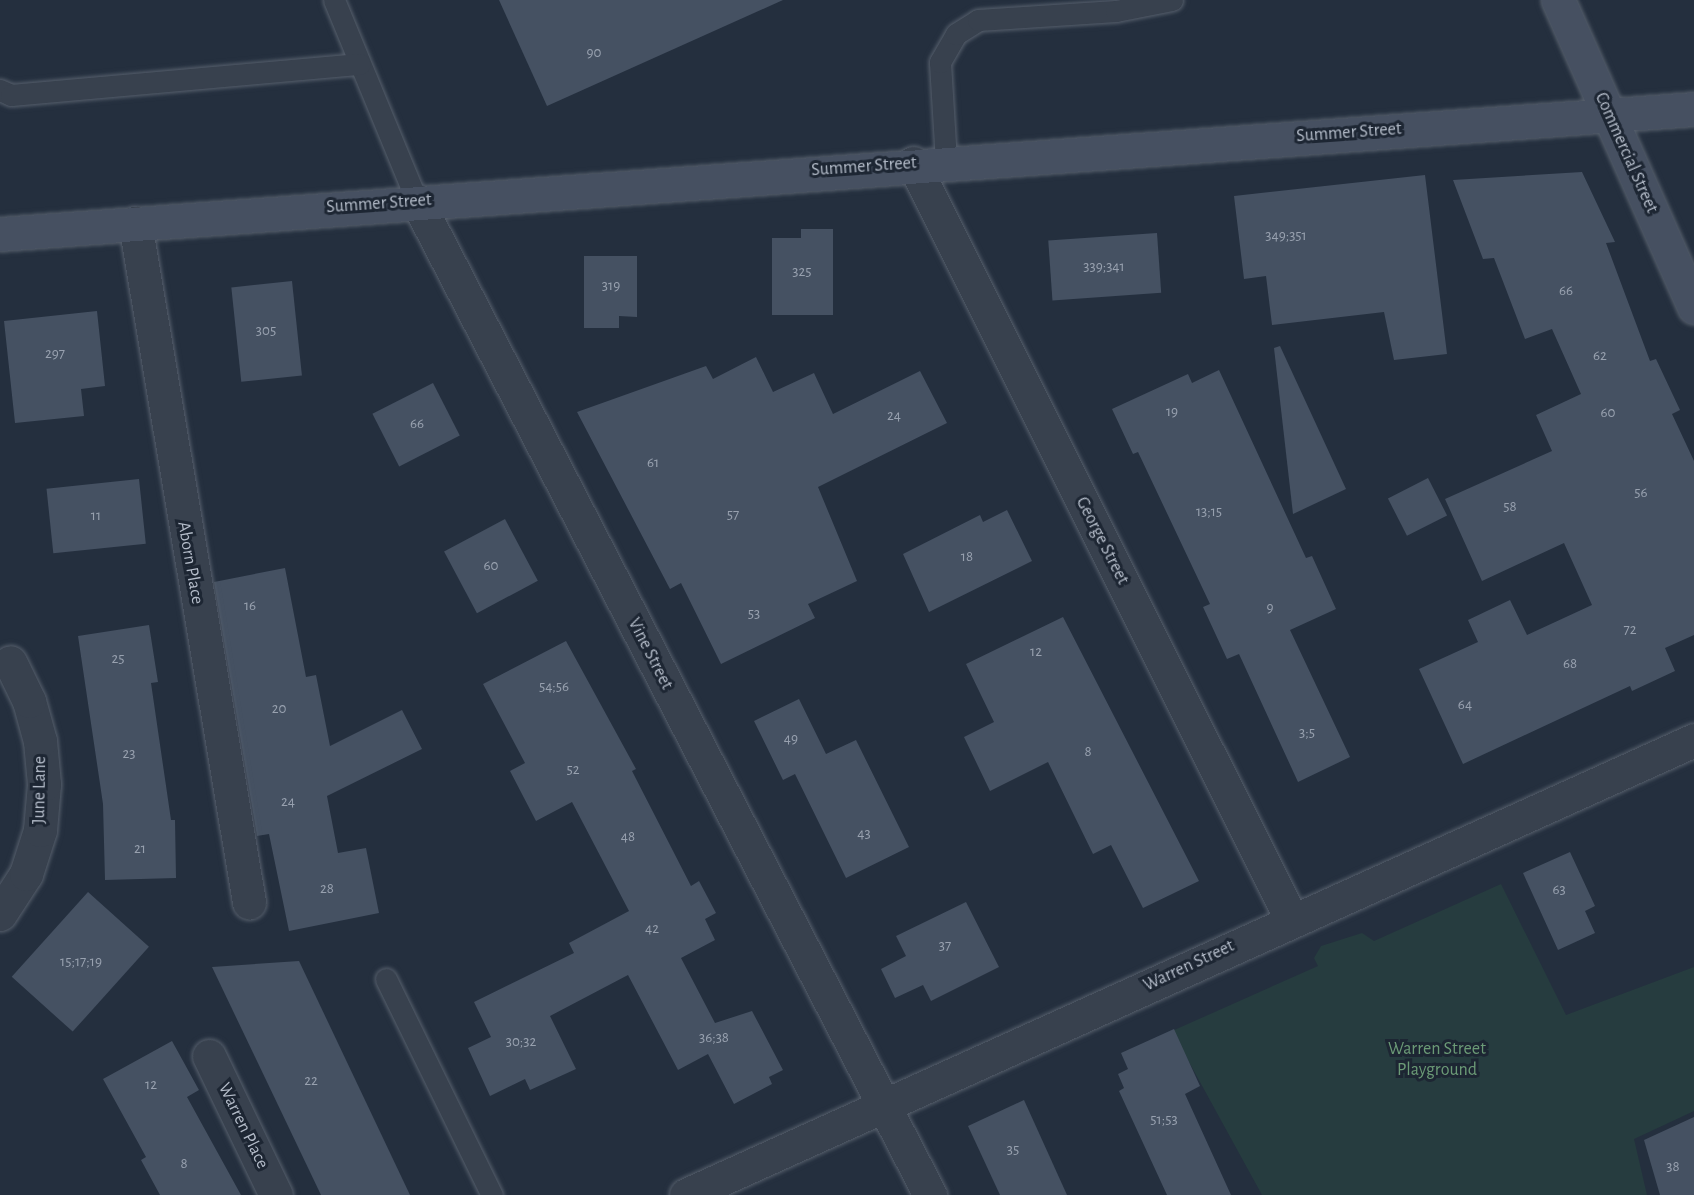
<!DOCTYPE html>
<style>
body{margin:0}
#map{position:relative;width:1694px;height:1195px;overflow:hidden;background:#242f3e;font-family:"Alegreya Sans",sans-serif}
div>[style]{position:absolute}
.green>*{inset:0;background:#263c3f}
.building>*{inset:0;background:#455162;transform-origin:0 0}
.roads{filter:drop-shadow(0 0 2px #565f6c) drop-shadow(0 0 2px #565f6c)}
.lane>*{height:21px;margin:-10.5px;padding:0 10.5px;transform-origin:10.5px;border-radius:10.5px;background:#38414e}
.street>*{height:33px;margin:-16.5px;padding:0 16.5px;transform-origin:16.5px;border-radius:16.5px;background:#38414e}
.secondary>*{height:33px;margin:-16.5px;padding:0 16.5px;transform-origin:16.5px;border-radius:16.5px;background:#465061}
span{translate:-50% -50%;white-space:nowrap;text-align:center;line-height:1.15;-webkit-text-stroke:6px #1d2633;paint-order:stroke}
.number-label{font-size:15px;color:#98a1af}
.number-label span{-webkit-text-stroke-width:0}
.street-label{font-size:18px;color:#b4bcc9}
.park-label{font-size:18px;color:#6b9a76}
</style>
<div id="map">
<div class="green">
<div style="clip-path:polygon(1501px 884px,1566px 1015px,1694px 967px,1694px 1111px,1634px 1139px,1647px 1195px,1262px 1195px,1172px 1031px,1318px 966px,1314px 958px,1321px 946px,1362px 933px,1374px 941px)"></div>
</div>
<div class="building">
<div style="clip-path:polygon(499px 0,783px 0,547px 106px)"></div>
<div style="clip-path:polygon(1582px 172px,1615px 242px,1606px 243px,1650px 361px,1656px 359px,1680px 410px,1672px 414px,1694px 461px,1694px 635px,1665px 648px,1675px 671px,1632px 691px,1630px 686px,1463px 764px,1419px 669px,1478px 642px,1468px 620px,1510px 600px,1527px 635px,1592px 605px,1564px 543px,1482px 581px,1445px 499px,1552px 451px,1536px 415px,1581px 394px,1552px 329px,1525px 339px,1494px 258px,1483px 259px,1453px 180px)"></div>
<div style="clip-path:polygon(1425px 175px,1447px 354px,1394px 360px,1384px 312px,1272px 325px,1266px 276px,1244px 279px,1234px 196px)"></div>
<div style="clip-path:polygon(801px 229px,833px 229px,833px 315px,772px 315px,772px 238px,801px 238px)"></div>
<div style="left:1157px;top:233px;width:60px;height:109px;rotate:86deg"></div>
<div style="clip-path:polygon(584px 256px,637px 256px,637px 317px,619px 316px,619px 328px,584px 328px)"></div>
<div style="left:292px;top:281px;width:95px;height:61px;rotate:84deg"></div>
<div style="clip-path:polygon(97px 311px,105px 386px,81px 389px,84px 416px,15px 423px,4px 321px)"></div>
<div style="clip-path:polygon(1280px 346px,1346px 489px,1293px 514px,1274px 348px)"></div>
<div style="clip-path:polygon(756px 357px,773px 392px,814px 373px,833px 414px,920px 371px,947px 423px,818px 487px,857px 581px,808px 604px,815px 618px,721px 664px,681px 583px,670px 589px,577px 412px,706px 366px,713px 379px)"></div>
<div style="clip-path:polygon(1219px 370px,1306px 558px,1312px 556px,1336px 609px,1290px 630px,1350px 757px,1298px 782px,1239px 654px,1227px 659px,1203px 607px,1210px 604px,1138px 452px,1133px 454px,1112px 409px,1188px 374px,1192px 383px)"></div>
<div style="left:433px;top:383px;width:59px;height:68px;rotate:63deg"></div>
<div style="left:1428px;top:478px;width:42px;height:45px;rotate:63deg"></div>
<div style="left:139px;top:479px;width:65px;height:93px;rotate:84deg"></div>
<div style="clip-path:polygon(1007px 510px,1032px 561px,929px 612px,903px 554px,980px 515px,983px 522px)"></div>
<div style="left:505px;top:519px;width:70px;height:69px;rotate:62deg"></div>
<div style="clip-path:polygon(285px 568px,306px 677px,316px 675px,330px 746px,402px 710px,422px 749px,327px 796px,338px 853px,366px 848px,379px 913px,289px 931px,269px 834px,257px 836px,214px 582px)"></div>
<div style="clip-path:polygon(1063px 617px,1199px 881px,1143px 908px,1111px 845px,1093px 854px,1048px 762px,990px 791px,964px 737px,994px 722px,966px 664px)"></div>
<div style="clip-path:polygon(149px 625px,158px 682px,151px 683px,171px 820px,175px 820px,176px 878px,105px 880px,103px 804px,78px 636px)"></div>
<div style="clip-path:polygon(566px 641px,636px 769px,632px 771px,691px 886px,699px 881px,716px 913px,705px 919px,715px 940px,681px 958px,715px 1023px,752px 1011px,783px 1070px,769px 1077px,772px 1084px,734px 1104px,708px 1054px,678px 1070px,628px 975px,550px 1016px,576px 1069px,530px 1090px,525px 1079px,490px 1096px,468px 1048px,491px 1037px,474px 1002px,574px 953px,569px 943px,629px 911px,572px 802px,536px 821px,510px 771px,525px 763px,483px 684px)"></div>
<div style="clip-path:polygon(799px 699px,826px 754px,856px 740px,909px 847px,846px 878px,795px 774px,783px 780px,754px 721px)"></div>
<div style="clip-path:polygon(1570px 852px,1595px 906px,1585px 911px,1595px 933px,1558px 950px,1523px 873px)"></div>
<div style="left:88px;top:892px;width:82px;height:114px;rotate:42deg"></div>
<div style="clip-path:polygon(966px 902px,999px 967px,931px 1001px,923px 985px,895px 998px,881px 969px,906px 956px,896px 936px)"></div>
<div style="clip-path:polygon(299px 961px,410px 1195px,321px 1195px,212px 967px)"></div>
<div style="clip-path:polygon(1174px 1029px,1200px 1086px,1185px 1094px,1231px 1195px,1167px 1195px,1119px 1091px,1124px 1088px,1118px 1074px,1128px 1069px,1121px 1053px)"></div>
<div style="clip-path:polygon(172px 1041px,199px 1090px,187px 1097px,241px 1195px,160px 1195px,141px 1160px,146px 1157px,103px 1079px)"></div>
<div style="clip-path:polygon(1024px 1100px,1067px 1195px,1000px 1195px,968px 1126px)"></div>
<div style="clip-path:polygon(1694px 1117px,1694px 1195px,1660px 1195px,1644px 1140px)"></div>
</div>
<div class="roads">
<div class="lane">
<div style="left:334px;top:0;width:217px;rotate:67.6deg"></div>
<div style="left:0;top:90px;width:12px;rotate:24deg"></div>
<div style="left:11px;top:95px;width:350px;rotate:-5.1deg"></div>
<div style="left:946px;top:161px;width:99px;rotate:-93.5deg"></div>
<div style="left:940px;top:62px;width:32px;rotate:-60deg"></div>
<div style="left:956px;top:34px;width:26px;rotate:-32deg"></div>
<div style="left:978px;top:20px;width:138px;rotate:-3.7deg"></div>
<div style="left:1116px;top:11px;width:57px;rotate:-11.1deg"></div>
<div style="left:386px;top:979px;width:241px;rotate:63.9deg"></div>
</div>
<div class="street">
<div style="left:913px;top:163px;width:845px;rotate:63.43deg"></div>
<div style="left:417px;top:201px;width:1119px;rotate:62.7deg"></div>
<div style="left:135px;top:223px;width:689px;rotate:80.47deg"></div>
<div style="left:0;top:914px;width:48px;rotate:-57deg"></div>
<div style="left:26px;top:874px;width:46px;rotate:-72.3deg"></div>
<div style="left:40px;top:830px;width:46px;rotate:-85deg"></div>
<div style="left:44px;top:784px;width:43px;rotate:-95.3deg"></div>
<div style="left:40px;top:741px;width:41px;rotate:-105.4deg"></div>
<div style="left:29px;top:701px;width:43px;rotate:-116deg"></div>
<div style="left:209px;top:1056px;width:154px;rotate:64.3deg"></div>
<div style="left:686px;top:1195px;width:1106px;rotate:-24.29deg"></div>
</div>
<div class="secondary">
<div style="left:1558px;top:0;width:336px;rotate:66.1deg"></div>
<div style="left:0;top:234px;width:1699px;rotate:-4.22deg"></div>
</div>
</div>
<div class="number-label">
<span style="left:594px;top:53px">90</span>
<span style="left:1286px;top:236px">349;351</span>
<span style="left:1104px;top:267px">339;341</span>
<span style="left:802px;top:272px">325</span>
<span style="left:611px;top:286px">319</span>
<span style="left:1566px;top:291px">66</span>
<span style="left:266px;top:331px">305</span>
<span style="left:55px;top:354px">297</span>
<span style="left:1600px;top:356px">62</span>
<span style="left:1172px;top:412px">19</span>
<span style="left:1608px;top:413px">60</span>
<span style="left:894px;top:416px">24</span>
<span style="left:417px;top:424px">66</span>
<span style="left:653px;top:463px">61</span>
<span style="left:1641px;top:493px">56</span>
<span style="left:1510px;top:507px">58</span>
<span style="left:1209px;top:512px">13;15</span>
<span style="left:733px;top:515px">57</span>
<span style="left:96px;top:516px">11</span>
<span style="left:967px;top:557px">18</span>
<span style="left:491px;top:566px">60</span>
<span style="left:250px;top:606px">16</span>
<span style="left:1270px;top:608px">9</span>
<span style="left:754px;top:614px">53</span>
<span style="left:1630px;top:630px">72</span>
<span style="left:1036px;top:652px">12</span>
<span style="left:118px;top:659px">25</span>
<span style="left:1570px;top:664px">68</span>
<span style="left:554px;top:687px">54;56</span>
<span style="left:1465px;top:705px">64</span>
<span style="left:279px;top:709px">20</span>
<span style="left:1307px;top:733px">3;5</span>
<span style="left:791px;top:739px">49</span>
<span style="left:1088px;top:752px">8</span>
<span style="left:129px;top:754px">23</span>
<span style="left:573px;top:770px">52</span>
<span style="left:288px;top:802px">24</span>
<span style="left:864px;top:834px">43</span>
<span style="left:628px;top:837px">48</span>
<span style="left:140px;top:849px">21</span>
<span style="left:327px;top:889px">28</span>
<span style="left:1559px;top:890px">63</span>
<span style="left:652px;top:929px">42</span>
<span style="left:945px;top:946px">37</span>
<span style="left:81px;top:962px">15;17;19</span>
<span style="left:714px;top:1038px">36;38</span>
<span style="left:521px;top:1042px">30;32</span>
<span style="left:311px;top:1081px">22</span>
<span style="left:151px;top:1085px">12</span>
<span style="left:1164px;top:1120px">51;53</span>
<span style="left:1013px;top:1150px">35</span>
<span style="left:184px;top:1164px">8</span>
<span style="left:1673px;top:1167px">38</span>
</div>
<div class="street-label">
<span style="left:1349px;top:133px;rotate:-4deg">Summer Street</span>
<span style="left:1626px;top:153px;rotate:66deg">Commercial Street</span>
<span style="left:864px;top:167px;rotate:-4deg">Summer Street</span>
<span style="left:379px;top:204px;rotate:-4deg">Summer Street</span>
<span style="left:1102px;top:541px;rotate:63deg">George Street</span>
<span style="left:190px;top:563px;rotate:80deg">Aborn Place</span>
<span style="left:650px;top:654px;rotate:63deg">Vine Street</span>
<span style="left:40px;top:790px;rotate:-89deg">June Lane</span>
<span style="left:1189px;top:966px;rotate:-25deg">Warren Street</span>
<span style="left:243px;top:1126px;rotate:64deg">Warren Place</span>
</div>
<div class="park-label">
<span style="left:1437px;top:1060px">Warren Street<br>Playground</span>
</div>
</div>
